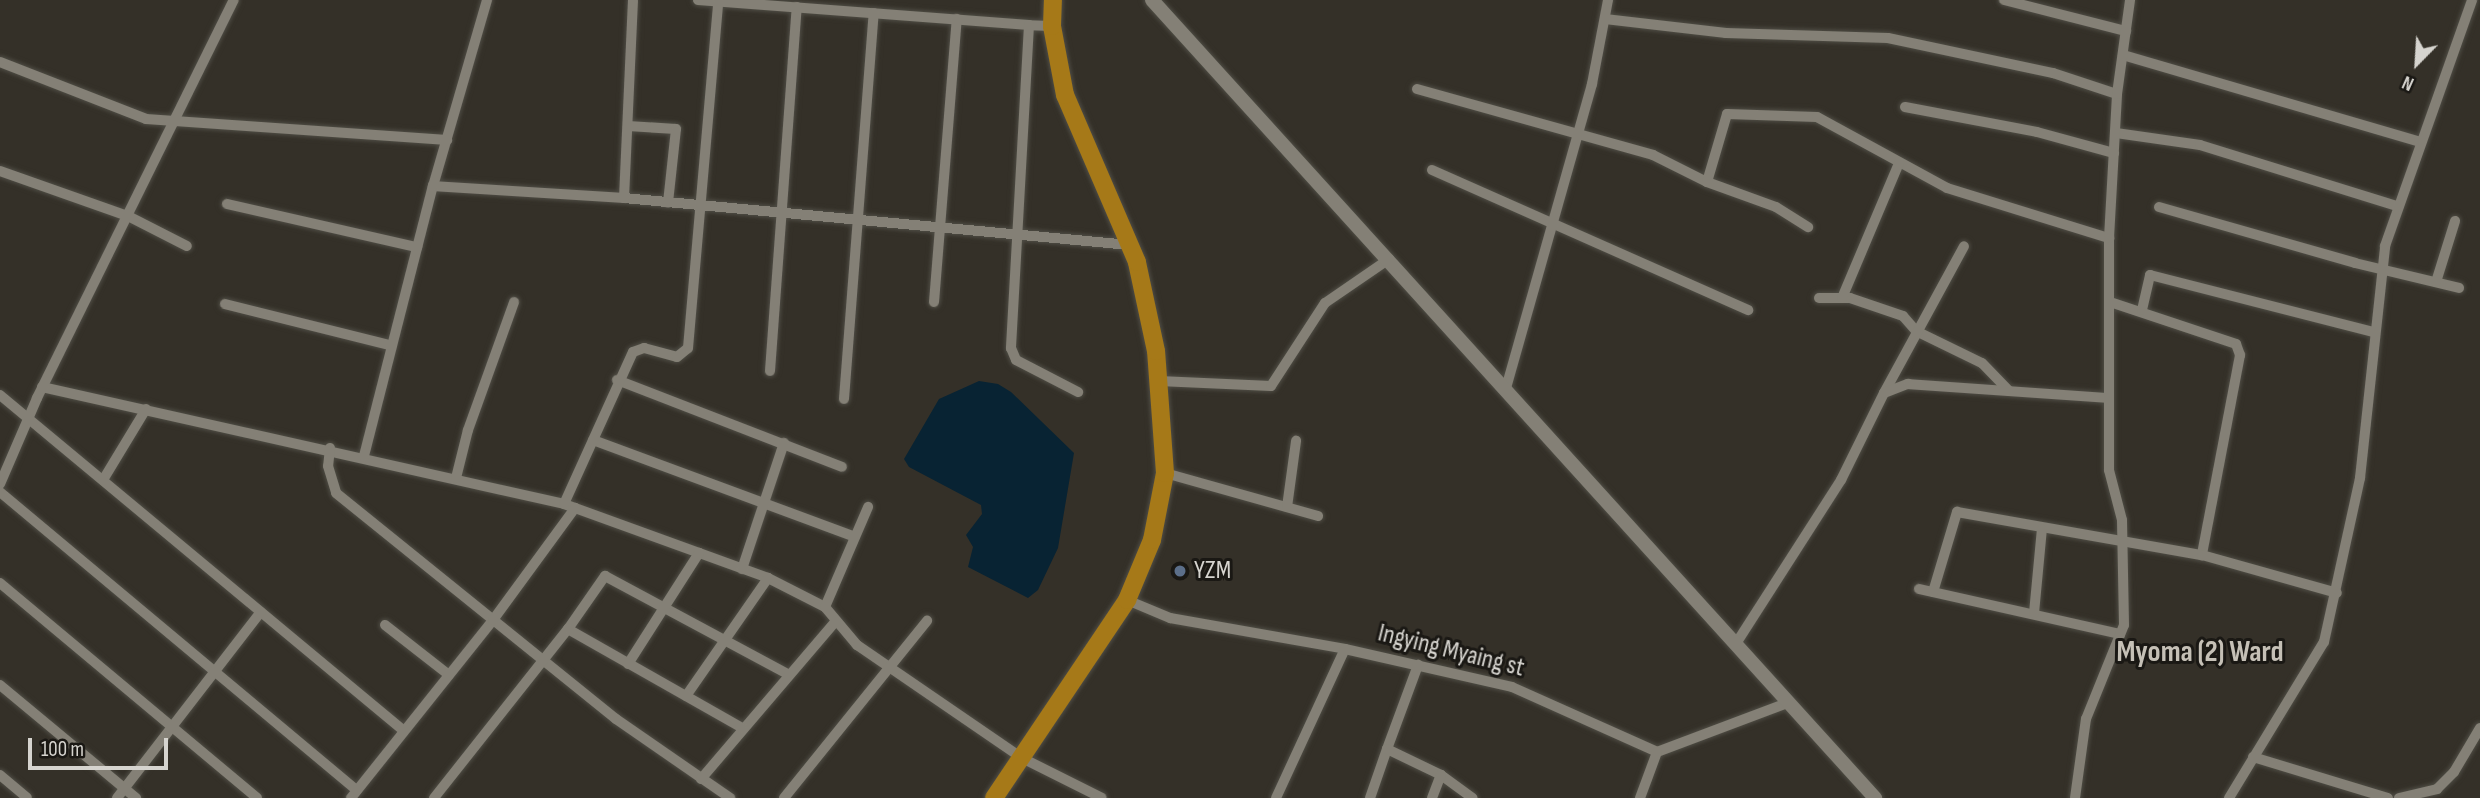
<!DOCTYPE html>
<style>
body{margin:0}
#map{position:relative;width:2480px;height:798px;overflow:hidden;background:#343028;font-family:"Sofia Sans Condensed",sans-serif}
div>[style]{position:absolute}
.water>*{inset:0;background:#082333}
.roads{filter:drop-shadow(0 0 2px #4f4d45) drop-shadow(0 0 2px #4f4d45)}
.minor>*{height:10px;margin:-5px;padding:0 5px;transform-origin:5px;border-radius:5px;background:#848076}
.secondary>*{height:14px;margin:-7px;padding:0 7px;transform-origin:7px;border-radius:7px;background:#848076}
.trunk>*{height:18px;margin:-9px;padding:0 9px;transform-origin:9px;border-radius:9px;background:#a67918}
.dots>*{width:19px;height:19px;translate:-50% -50%;box-sizing:border-box;border:4px solid #1a1814;border-radius:50%}
span{translate:-50% -50%;white-space:nowrap;text-align:center;line-height:1.15;-webkit-text-stroke:6px #1a1814;paint-order:stroke}
.poi-label{font-size:26px;color:#d6d4cf}
.left{translate:0 -50%;text-align:left}
.street-label{font-size:26px;color:#d6d4cf}
.quarter-label{font-size:30px;color:#c5c0b6;font-weight:700}
.north{position:absolute;left:2382px;top:28px;width:70px;height:70px;-webkit-text-stroke:5px #1a1814;paint-order:stroke;rotate:204deg;font-size:19px;font-weight:700;line-height:28px;text-align:center;color:#d6d4cf}
.north::after{content:'';display:block;margin:auto;width:24px;height:32px;background:#d6d4cf;clip-path:polygon(50% 0,100% 100%,50% 72%,0 100%)}
.scale{position:absolute;left:28px;top:738px;width:140px;height:32px;box-sizing:border-box;border:4px solid #d6d4cf;border-top:0;padding-left:9px;font-size:21px;line-height:24px;white-space:nowrap;color:#d6d4cf;-webkit-text-stroke:5px #1a1814;paint-order:stroke}
</style>
<div id="map">
<div class="water">
<div style="clip-path:polygon(979px 381px,998px 384px,1011px 392px,1074px 453px,1058px 548px,1038px 590px,1028px 598px,968px 567px,973px 547px,966px 535px,982px 514px,981px 505px,909px 467px,904px 459px,939px 399px)"></div>
</div>
<div class="roads">
<div class="minor">
<div style="left:698px;top:0;width:332px;rotate:4.3deg"></div>
<div style="left:2004px;top:0;width:126px;rotate:14.3deg"></div>
<div style="left:1605px;top:19px;width:122px;rotate:6.6deg"></div>
<div style="left:1726px;top:33px;width:162px;rotate:1.8deg"></div>
<div style="left:1888px;top:38px;width:169px;rotate:12deg"></div>
<div style="left:2053px;top:73px;width:67px;rotate:18.2deg"></div>
<div style="left:1052px;top:26px;width:23px;rotate:-178deg"></div>
<div style="left:1029px;top:25px;width:324px;rotate:93.2deg"></div>
<div style="left:1011px;top:348px;width:13px;rotate:67deg"></div>
<div style="left:1016px;top:360px;width:70px;rotate:27.3deg"></div>
<div style="left:2123px;top:55px;width:309px;rotate:16.3deg"></div>
<div style="left:0;top:62px;width:157px;rotate:21.3deg"></div>
<div style="left:146px;top:119px;width:302px;rotate:4deg"></div>
<div style="left:1417px;top:89px;width:245px;rotate:15.6deg"></div>
<div style="left:1653px;top:155px;width:60px;rotate:26.6deg"></div>
<div style="left:1707px;top:182px;width:73px;rotate:19.9deg"></div>
<div style="left:1776px;top:207px;width:38px;rotate:32deg"></div>
<div style="left:1905px;top:107px;width:134px;rotate:10.7deg"></div>
<div style="left:2037px;top:132px;width:80px;rotate:15.3deg"></div>
<div style="left:628px;top:126px;width:48px;rotate:3.6deg"></div>
<div style="left:676px;top:129px;width:74px;rotate:96.2deg"></div>
<div style="left:2116px;top:133px;width:85px;rotate:8.1deg"></div>
<div style="left:2200px;top:145px;width:206px;rotate:17.2deg"></div>
<div style="left:1432px;top:170px;width:346px;rotate:23.9deg"></div>
<div style="left:0;top:171px;width:136px;rotate:19.4deg"></div>
<div style="left:128px;top:216px;width:66px;rotate:27deg"></div>
<div style="left:1707px;top:182px;width:71px;rotate:-73.6deg"></div>
<div style="left:1727px;top:114px;width:90px;rotate:1.9deg"></div>
<div style="left:1817px;top:117px;width:148px;rotate:28.6deg"></div>
<div style="left:1947px;top:188px;width:170px;rotate:17.2deg"></div>
<div style="left:433px;top:186px;width:191px;rotate:3.6deg"></div>
<div style="left:624px;top:198px;width:508px;rotate:5.31deg"></div>
<div style="left:624px;top:198px;width:198px;rotate:-87.4deg"></div>
<div style="left:227px;top:204px;width:195px;rotate:12.8deg"></div>
<div style="left:2159px;top:207px;width:204px;rotate:15.9deg"></div>
<div style="left:2355px;top:263px;width:107px;rotate:13.5deg"></div>
<div style="left:2436px;top:282px;width:64px;rotate:-72.7deg"></div>
<div style="left:1819px;top:298px;width:31px"></div>
<div style="left:1850px;top:298px;width:56px;rotate:18.8deg"></div>
<div style="left:1903px;top:316px;width:20px;rotate:49deg"></div>
<div style="left:1916px;top:331px;width:73px;rotate:25.9deg"></div>
<div style="left:1982px;top:363px;width:39px;rotate:46deg"></div>
<div style="left:1842px;top:298px;width:147px;rotate:-67.1deg"></div>
<div style="left:934px;top:302px;width:284px;rotate:-85.4deg"></div>
<div style="left:2110px;top:302px;width:133px;rotate:18.4deg"></div>
<div style="left:2236px;top:344px;width:12px;rotate:70deg"></div>
<div style="left:2240px;top:355px;width:204px;rotate:100.8deg"></div>
<div style="left:225px;top:304px;width:170px;rotate:14deg"></div>
<div style="left:2142px;top:310px;width:36px;rotate:-77deg"></div>
<div style="left:2150px;top:275px;width:230px;rotate:14.3deg"></div>
<div style="left:770px;top:371px;width:365px;rotate:-85.8deg"></div>
<div style="left:617px;top:380px;width:241px;rotate:21.1deg"></div>
<div style="left:1159px;top:381px;width:112px;rotate:2.6deg"></div>
<div style="left:1271px;top:386px;width:99px;rotate:-57deg"></div>
<div style="left:1325px;top:303px;width:78px;rotate:-34.5deg"></div>
<div style="left:42px;top:387px;width:535px;rotate:12.63deg"></div>
<div style="left:564px;top:504px;width:217px;rotate:19.9deg"></div>
<div style="left:768px;top:578px;width:64px;rotate:27deg"></div>
<div style="left:825px;top:607px;width:50px;rotate:49.9deg"></div>
<div style="left:857px;top:645px;width:200px;rotate:34.4deg"></div>
<div style="left:1022px;top:758px;width:89px;rotate:26.6deg"></div>
<div style="left:1506px;top:388px;width:316px;rotate:-74.2deg"></div>
<div style="left:1592px;top:84px;width:86px;rotate:-79.2deg"></div>
<div style="left:1884px;top:393px;width:167px;rotate:-61.4deg"></div>
<div style="left:0;top:395px;width:525px;rotate:39.75deg"></div>
<div style="left:844px;top:399px;width:387px;rotate:-85.6deg"></div>
<div style="left:593px;top:440px;width:279px;rotate:20.3deg"></div>
<div style="left:330px;top:448px;width:18px;rotate:96deg"></div>
<div style="left:328px;top:466px;width:28px;rotate:73deg"></div>
<div style="left:336px;top:493px;width:360px;rotate:38.9deg"></div>
<div style="left:616px;top:719px;width:139px;rotate:34.7deg"></div>
<div style="left:364px;top:456px;width:279px;rotate:-75.7deg"></div>
<div style="left:433px;top:186px;width:194px;rotate:-73.8deg"></div>
<div style="left:1165px;top:473px;width:159px;rotate:15.7deg"></div>
<div style="left:456px;top:478px;width:49px;rotate:-76deg"></div>
<div style="left:468px;top:430px;width:136px;rotate:-70.2deg"></div>
<div style="left:103px;top:480px;width:83px;rotate:-58.8deg"></div>
<div style="left:0;top:484px;width:94px;rotate:-66.7deg"></div>
<div style="left:37px;top:398px;width:444px;rotate:-63.7deg"></div>
<div style="left:0;top:492px;width:465px;rotate:39.9deg"></div>
<div style="left:564px;top:504px;width:167px;rotate:-65.6deg"></div>
<div style="left:633px;top:352px;width:12px;rotate:-20deg"></div>
<div style="left:644px;top:348px;width:34px;rotate:15deg"></div>
<div style="left:677px;top:357px;width:14px;rotate:-39deg"></div>
<div style="left:688px;top:348px;width:347px;rotate:-85deg"></div>
<div style="left:1287px;top:507px;width:67px;rotate:-82.2deg"></div>
<div style="left:742px;top:569px;width:133px;rotate:-71.6deg"></div>
<div style="left:0;top:583px;width:335px;rotate:39.9deg"></div>
<div style="left:1919px;top:589px;width:206px;rotate:12.6deg"></div>
<div style="left:1933px;top:592px;width:84px;rotate:-73.3deg"></div>
<div style="left:1957px;top:512px;width:249px;rotate:10deg"></div>
<div style="left:2202px;top:555px;width:140px;rotate:15.7deg"></div>
<div style="left:1127px;top:600px;width:47px;rotate:22.7deg"></div>
<div style="left:1170px;top:618px;width:178px;rotate:10deg"></div>
<div style="left:1345px;top:649px;width:171px;rotate:12.8deg"></div>
<div style="left:1512px;top:687px;width:159px;rotate:24.1deg"></div>
<div style="left:1657px;top:752px;width:142px;rotate:-20.6deg"></div>
<div style="left:825px;top:607px;width:109px;rotate:-66.7deg"></div>
<div style="left:2034px;top:613px;width:84px;rotate:-84.6deg"></div>
<div style="left:385px;top:625px;width:81px;rotate:38deg"></div>
<div style="left:568px;top:629px;width:65px;rotate:-55.1deg"></div>
<div style="left:605px;top:576px;width:208px;rotate:28.2deg"></div>
<div style="left:1737px;top:642px;width:193px;rotate:-57.3deg"></div>
<div style="left:1841px;top:480px;width:97px;rotate:-63.7deg"></div>
<div style="left:1884px;top:393px;width:26px;rotate:-21deg"></div>
<div style="left:1908px;top:384px;width:201px;rotate:4deg"></div>
<div style="left:628px;top:664px;width:132px;rotate:-57.4deg"></div>
<div style="left:0;top:685px;width:177px;rotate:39.7deg"></div>
<div style="left:686px;top:696px;width:144px;rotate:-55.2deg"></div>
<div style="left:1387px;top:749px;width:90px;rotate:-69.7deg"></div>
<div style="left:2253px;top:757px;width:141px;rotate:16.9deg"></div>
<div style="left:0;top:775px;width:35px;rotate:40deg"></div>
<div style="left:701px;top:779px;width:208px;rotate:-49.5deg"></div>
<div style="left:117px;top:798px;width:235px;rotate:-52.3deg"></div>
<div style="left:351px;top:798px;width:228px;rotate:-51.4deg"></div>
<div style="left:493px;top:620px;width:139px;rotate:-53.8deg"></div>
<div style="left:434px;top:798px;width:216px;rotate:-51.6deg"></div>
<div style="left:568px;top:629px;width:200px;rotate:29.6deg"></div>
<div style="left:784px;top:798px;width:228px;rotate:-51.1deg"></div>
<div style="left:1276px;top:798px;width:164px;rotate:-65.2deg"></div>
<div style="left:1370px;top:798px;width:52px;rotate:-70.9deg"></div>
<div style="left:1387px;top:749px;width:60px;rotate:25.7deg"></div>
<div style="left:1441px;top:775px;width:39px;rotate:36deg"></div>
<div style="left:1432px;top:798px;width:25px;rotate:-69deg"></div>
<div style="left:1640px;top:798px;width:49px;rotate:-69.7deg"></div>
<div style="left:2075px;top:798px;width:80px;rotate:-82.1deg"></div>
<div style="left:2086px;top:719px;width:101px;rotate:-68deg"></div>
<div style="left:2124px;top:625px;width:105px;rotate:-91.1deg"></div>
<div style="left:2122px;top:520px;width:52px;rotate:-104.6deg"></div>
<div style="left:2109px;top:470px;width:232px;rotate:-90deg"></div>
<div style="left:2109px;top:238px;width:144px;rotate:-86.8deg"></div>
<div style="left:2117px;top:94px;width:95px;rotate:-82.1deg"></div>
<div style="left:2229px;top:798px;width:183px;rotate:-58.7deg"></div>
<div style="left:2324px;top:642px;width:168px;rotate:-77.6deg"></div>
<div style="left:2360px;top:478px;width:233px;rotate:-83.8deg"></div>
<div style="left:2385px;top:246px;width:261px;rotate:-70.5deg"></div>
<div style="left:2399px;top:798px;width:39px;rotate:-13deg"></div>
<div style="left:2437px;top:789px;width:24px;rotate:-45deg"></div>
<div style="left:2454px;top:772px;width:51px;rotate:-59.4deg"></div>
</div>
<div class="secondary">
<div style="left:1152px;top:0;width:1077px;rotate:47.82deg"></div>
</div>
<div class="trunk">
<div style="left:994px;top:798px;width:239px;rotate:-56.1deg"></div>
<div style="left:1127px;top:600px;width:65px;rotate:-67.4deg"></div>
<div style="left:1152px;top:540px;width:68px;rotate:-79deg"></div>
<div style="left:1165px;top:473px;width:122px;rotate:-94.2deg"></div>
<div style="left:1156px;top:351px;width:91px;rotate:-102.1deg"></div>
<div style="left:1137px;top:262px;width:182px;rotate:-113.3deg"></div>
<div style="left:1065px;top:95px;width:70px;rotate:-100.7deg"></div>
<div style="left:1052px;top:26px;width:26px;rotate:-88deg"></div>
</div>
</div>
<div class="dots">
<div style="left:1180px;top:571px;background:#5c6f8a"></div>
</div>
<div class="poi-label">
<span class="left" style="left:1194px;top:571px">YZM</span>
</div>
<div class="street-label">
<span style="left:1451px;top:651px;rotate:14deg">Ingying Myaing st</span>
</div>
<div class="quarter-label">
<span style="left:2200px;top:652px">Myoma (2) Ward</span>
</div>
<div class="north">N</div>
<div class="scale">100 m</div>
</div>
